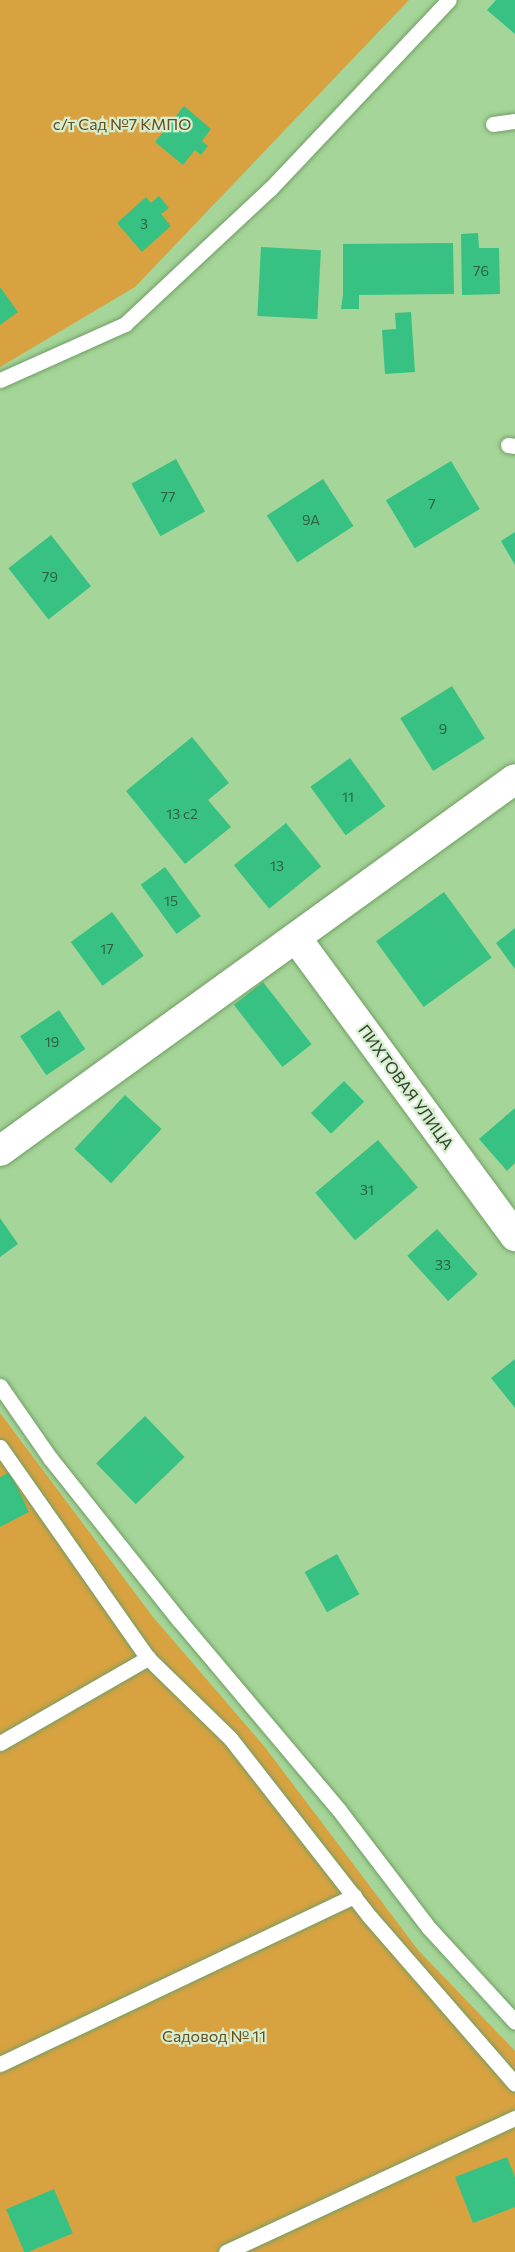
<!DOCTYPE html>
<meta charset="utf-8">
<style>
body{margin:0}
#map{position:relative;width:515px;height:2252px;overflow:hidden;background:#a5d598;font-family:Commissioner,sans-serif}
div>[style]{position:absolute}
.green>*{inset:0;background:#d8a241}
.building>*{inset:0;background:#37c283;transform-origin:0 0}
.roads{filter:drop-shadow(0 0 2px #719e64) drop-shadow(0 0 2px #719e64)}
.service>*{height:15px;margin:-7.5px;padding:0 7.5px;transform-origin:7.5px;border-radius:7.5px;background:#fff}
.minor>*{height:30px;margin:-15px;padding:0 15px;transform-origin:15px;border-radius:15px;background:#fff}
span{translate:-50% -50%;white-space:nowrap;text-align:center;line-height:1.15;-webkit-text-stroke:4.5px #d6eecf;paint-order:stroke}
.number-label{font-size:14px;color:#30603e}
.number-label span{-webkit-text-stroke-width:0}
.park-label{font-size:16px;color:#674c1e}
.street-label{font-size:16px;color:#2d4027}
</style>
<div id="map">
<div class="green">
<div style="clip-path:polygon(0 0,409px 0,135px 287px,0 367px)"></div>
<div style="clip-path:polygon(0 1413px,153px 1617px,264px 1746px,418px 1950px,515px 2051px,515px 2252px,0 2252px)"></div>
</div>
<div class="building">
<div style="clip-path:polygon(496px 0,515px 0,515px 34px,487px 10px)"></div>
<div style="clip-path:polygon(184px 106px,211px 129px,202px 141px,208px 146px,201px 155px,195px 150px,183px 165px,155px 142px)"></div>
<div style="clip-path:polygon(159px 196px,169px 208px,161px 214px,171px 226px,142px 252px,117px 223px,146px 197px,151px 203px)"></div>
<div style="clip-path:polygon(478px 233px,479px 248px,499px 248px,500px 294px,462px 295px,461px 234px)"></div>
<div style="clip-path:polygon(453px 243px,454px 294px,359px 295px,359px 309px,341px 309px,343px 295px,343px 244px)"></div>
<div style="left:261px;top:247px;width:60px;height:69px;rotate:3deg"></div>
<div style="clip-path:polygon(0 287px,18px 312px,0 325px)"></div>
<div style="clip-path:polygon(411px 312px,415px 372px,385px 374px,382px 330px,396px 329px,395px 313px)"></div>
<div style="left:176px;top:459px;width:60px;height:51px;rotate:61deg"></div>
<div style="left:451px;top:461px;width:56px;height:76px;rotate:59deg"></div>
<div style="left:323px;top:479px;width:56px;height:67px;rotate:57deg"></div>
<div style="clip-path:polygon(515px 532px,515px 565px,501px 541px)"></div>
<div style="left:51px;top:535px;width:65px;height:54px;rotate:52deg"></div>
<div style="left:452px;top:686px;width:62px;height:61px;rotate:58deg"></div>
<div style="clip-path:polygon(192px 737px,229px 783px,208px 800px,231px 827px,185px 864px,126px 791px)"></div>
<div style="left:350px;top:758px;width:60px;height:49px;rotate:54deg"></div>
<div style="left:286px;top:823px;width:56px;height:67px;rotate:51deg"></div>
<div style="left:165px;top:867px;width:61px;height:30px;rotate:54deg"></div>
<div style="left:444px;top:892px;width:81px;height:84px;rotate:54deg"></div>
<div style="left:112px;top:912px;width:54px;height:51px;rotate:54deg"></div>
<div style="clip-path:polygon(515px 928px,515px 969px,496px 943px)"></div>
<div style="left:263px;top:982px;width:79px;height:37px;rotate:52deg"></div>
<div style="left:59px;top:1010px;width:47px;height:47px;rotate:56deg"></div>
<div style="left:344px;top:1081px;width:29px;height:46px;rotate:46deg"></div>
<div style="left:125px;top:1095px;width:50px;height:74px;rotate:43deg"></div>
<div style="clip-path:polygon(515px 1108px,515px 1163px,507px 1171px,479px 1139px)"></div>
<div style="left:378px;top:1140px;width:62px;height:82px;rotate:50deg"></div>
<div style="clip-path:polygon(0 1218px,18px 1244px,0 1257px)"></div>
<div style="left:437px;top:1229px;width:61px;height:40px;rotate:48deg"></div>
<div style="clip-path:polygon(515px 1359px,515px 1408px,491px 1378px)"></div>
<div style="left:145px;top:1416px;width:57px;height:68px;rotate:46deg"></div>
<div style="clip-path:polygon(10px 1472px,29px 1512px,0 1527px,0 1477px)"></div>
<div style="left:337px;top:1554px;width:46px;height:37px;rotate:61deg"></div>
<div style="clip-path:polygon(507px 2157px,515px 2177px,515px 2207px,473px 2223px,455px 2177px)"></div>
<div style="left:54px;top:2189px;width:48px;height:52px;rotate:67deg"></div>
</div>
<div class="roads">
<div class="service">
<div style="left:493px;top:124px;width:22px;rotate:-8deg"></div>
<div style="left:0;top:380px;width:137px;rotate:-24.1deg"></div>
<div style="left:125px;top:324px;width:198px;rotate:-43deg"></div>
<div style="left:270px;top:189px;width:260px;rotate:-46.6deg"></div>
<div style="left:508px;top:445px;width:7px;rotate:8deg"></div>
<div style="left:0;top:1386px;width:88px;rotate:55.2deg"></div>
<div style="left:50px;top:1458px;width:207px;rotate:51.5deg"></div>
<div style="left:179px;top:1620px;width:248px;rotate:49.9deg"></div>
<div style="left:339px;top:1810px;width:148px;rotate:52.7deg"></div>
<div style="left:429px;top:1928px;width:127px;rotate:47.5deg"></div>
<div style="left:0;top:1447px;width:258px;rotate:55deg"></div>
<div style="left:148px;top:1658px;width:115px;rotate:44.3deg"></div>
<div style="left:230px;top:1738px;width:227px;rotate:52deg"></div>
<div style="left:370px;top:1917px;width:221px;rotate:49deg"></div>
<div style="left:0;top:1743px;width:171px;rotate:-29.9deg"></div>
<div style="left:0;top:2064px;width:392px;rotate:-25.4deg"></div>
<div style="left:226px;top:2252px;width:319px;rotate:-24.9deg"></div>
</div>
<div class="minor">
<div style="left:296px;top:938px;width:370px;rotate:53.7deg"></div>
<div style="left:0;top:1151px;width:635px;rotate:-35.84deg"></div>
</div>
</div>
<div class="number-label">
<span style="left:144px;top:224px">3</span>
<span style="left:481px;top:271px">76</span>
<span style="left:168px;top:497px">77</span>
<span style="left:432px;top:504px">7</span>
<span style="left:311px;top:520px">9А</span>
<span style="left:50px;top:577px">79</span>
<span style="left:443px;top:729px">9</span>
<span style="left:348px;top:797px">11</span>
<span style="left:182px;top:814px">13 с2</span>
<span style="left:277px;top:866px">13</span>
<span style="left:171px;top:901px">15</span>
<span style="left:107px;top:949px">17</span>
<span style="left:52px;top:1042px">19</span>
<span style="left:367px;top:1190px">31</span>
<span style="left:443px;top:1265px">33</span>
</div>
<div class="park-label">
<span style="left:122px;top:124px">с/т Сад №7 КМПО</span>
<span style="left:214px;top:2036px">Садовод № 11</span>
</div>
<div class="street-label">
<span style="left:406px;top:1087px;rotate:54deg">ПИХТОВАЯ УЛИЦА</span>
</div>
</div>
